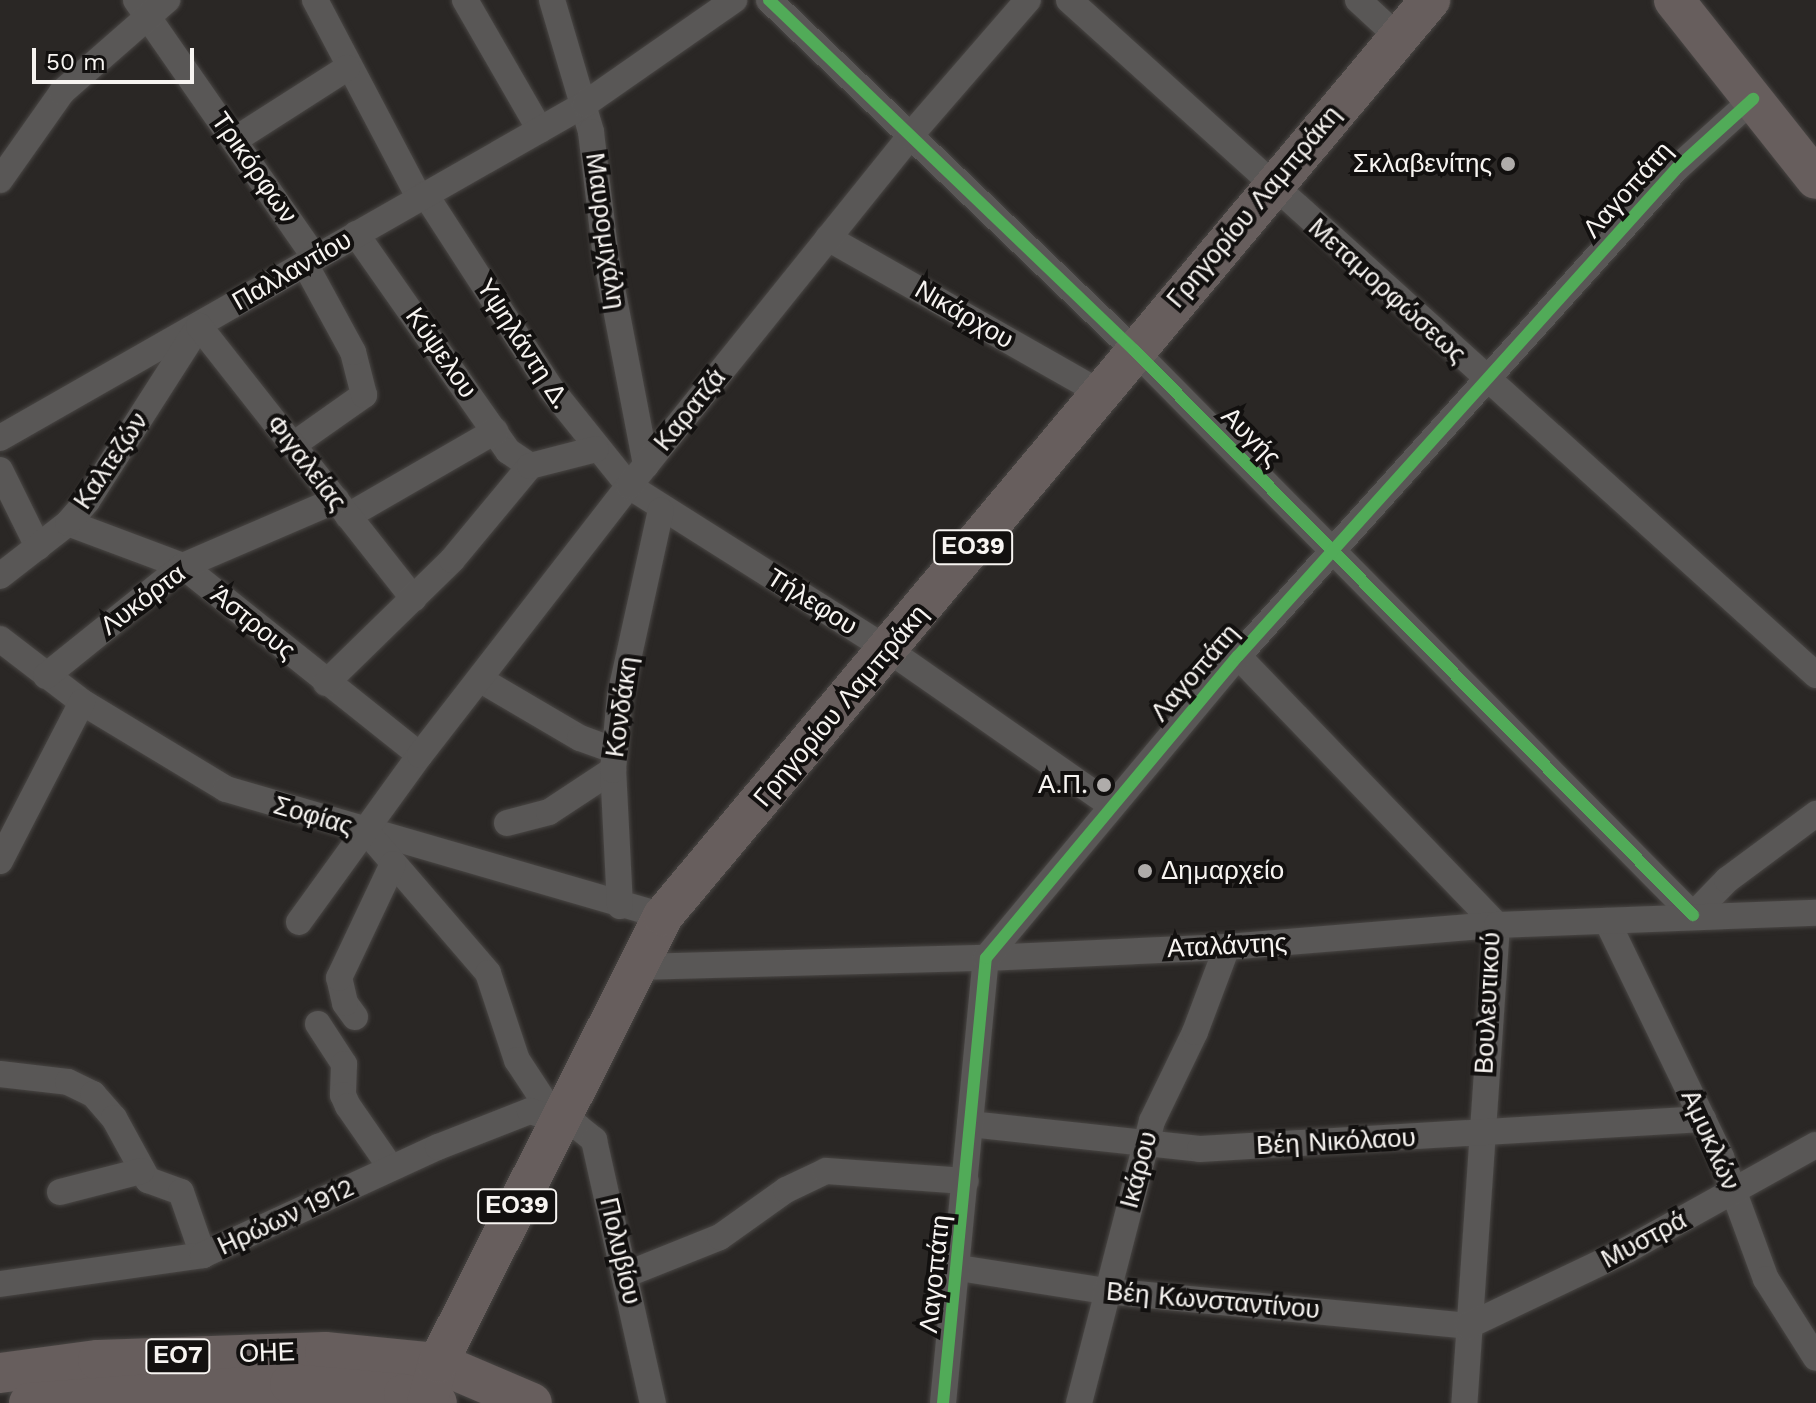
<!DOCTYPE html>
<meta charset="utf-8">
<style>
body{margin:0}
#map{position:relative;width:1816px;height:1403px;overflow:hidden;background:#2a2725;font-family:"Work Sans",sans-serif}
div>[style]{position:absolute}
.roads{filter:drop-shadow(0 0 2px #494644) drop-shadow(0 0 2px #494644)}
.minor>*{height:26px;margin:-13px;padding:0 13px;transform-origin:13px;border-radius:13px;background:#595756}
.primary>*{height:40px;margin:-20px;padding:0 20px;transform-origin:20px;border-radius:20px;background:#675e5d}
.cycleway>*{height:12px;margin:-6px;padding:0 6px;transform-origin:6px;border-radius:6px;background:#51ab58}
.dots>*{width:22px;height:22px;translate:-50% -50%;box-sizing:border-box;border:4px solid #12100f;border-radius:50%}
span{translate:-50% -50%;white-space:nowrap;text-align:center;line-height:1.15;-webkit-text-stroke:8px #12100f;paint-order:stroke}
.shield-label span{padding:2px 6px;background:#12100f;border:2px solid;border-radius:6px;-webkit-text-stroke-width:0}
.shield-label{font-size:24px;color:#f7f4f1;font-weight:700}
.poi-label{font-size:26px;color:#f7f4f1}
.right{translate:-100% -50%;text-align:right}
.left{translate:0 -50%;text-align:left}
.street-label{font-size:26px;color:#f7f4f1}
.scale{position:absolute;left:32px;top:48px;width:162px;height:36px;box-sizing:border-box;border:4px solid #f7f4f1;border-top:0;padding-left:10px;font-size:24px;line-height:28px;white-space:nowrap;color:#f7f4f1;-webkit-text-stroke:6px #12100f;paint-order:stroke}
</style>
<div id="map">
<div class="roads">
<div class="minor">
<div style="left:136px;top:0;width:314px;rotate:55.2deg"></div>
<div style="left:315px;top:0;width:223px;rotate:62.2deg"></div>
<div style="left:465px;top:0;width:150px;rotate:60deg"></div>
<div style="left:552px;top:0;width:138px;rotate:73.5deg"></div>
<div style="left:591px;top:132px;width:126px;rotate:83.2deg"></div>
<div style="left:606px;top:257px;width:212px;rotate:79.1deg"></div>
<div style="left:769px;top:0;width:506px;rotate:43.8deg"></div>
<div style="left:1134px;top:350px;width:795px;rotate:45.31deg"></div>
<div style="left:1069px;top:0;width:1007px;rotate:42.1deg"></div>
<div style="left:1358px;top:0;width:53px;rotate:42.7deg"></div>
<div style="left:236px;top:139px;width:132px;rotate:-32.6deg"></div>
<div style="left:0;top:180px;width:108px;rotate:-54.8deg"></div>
<div style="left:62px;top:92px;width:140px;rotate:-41.2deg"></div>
<div style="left:425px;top:194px;width:232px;rotate:57.1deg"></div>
<div style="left:551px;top:389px;width:124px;rotate:51.2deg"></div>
<div style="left:629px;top:486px;width:309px;rotate:32.3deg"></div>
<div style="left:890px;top:651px;width:269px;rotate:34.9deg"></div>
<div style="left:356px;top:234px;width:265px;rotate:55deg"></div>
<div style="left:508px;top:451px;width:27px;rotate:34deg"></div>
<div style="left:828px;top:238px;width:312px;rotate:29.6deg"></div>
<div style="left:0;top:438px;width:674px;rotate:-29.72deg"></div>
<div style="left:585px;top:104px;width:182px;rotate:-34.9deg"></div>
<div style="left:293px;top:445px;width:87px;rotate:-35.2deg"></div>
<div style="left:364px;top:395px;width:44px;rotate:-104.3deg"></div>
<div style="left:353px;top:352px;width:100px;rotate:-118.6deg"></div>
<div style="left:0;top:470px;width:86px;rotate:63.7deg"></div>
<div style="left:348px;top:516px;width:170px;rotate:-30deg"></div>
<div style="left:68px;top:523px;width:123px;rotate:20.5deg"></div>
<div style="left:183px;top:566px;width:303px;rotate:38.6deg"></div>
<div style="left:0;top:576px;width:86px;rotate:-37.9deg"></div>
<div style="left:68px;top:523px;width:29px;rotate:-49deg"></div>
<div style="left:87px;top:501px;width:208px;rotate:-57.4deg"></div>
<div style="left:199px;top:326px;width:347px;rotate:51.8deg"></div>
<div style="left:0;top:639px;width:103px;rotate:37.5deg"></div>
<div style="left:82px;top:702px;width:168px;rotate:31.1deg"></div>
<div style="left:226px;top:789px;width:455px;rotate:16.2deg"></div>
<div style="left:1238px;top:656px;width:373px;rotate:46.1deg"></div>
<div style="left:1497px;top:925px;width:479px;rotate:93.9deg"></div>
<div style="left:46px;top:676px;width:176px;rotate:-38.8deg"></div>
<div style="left:183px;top:566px;width:167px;rotate:-23.3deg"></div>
<div style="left:481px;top:680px;width:115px;rotate:30.4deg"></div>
<div style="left:580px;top:738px;width:37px;rotate:20deg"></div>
<div style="left:326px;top:683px;width:176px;rotate:-44.3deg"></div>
<div style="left:452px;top:560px;width:122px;rotate:-50.3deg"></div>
<div style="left:530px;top:466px;width:68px;rotate:-14.4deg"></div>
<div style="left:507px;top:823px;width:43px;rotate:-14.7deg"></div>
<div style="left:549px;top:812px;width:77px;rotate:-33.3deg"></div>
<div style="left:366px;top:831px;width:187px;rotate:49.3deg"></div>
<div style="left:488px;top:973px;width:92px;rotate:71.6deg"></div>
<div style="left:517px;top:1060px;width:73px;rotate:56.7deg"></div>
<div style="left:0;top:861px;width:179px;rotate:-62.7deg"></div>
<div style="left:620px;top:906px;width:136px;rotate:-92.9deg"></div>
<div style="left:613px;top:770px;width:74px;rotate:-84.6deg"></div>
<div style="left:620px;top:696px;width:190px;rotate:-77.6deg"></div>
<div style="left:1693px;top:915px;width:49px;rotate:-45.8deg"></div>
<div style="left:1727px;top:880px;width:111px;rotate:-36.6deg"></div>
<div style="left:1607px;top:921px;width:262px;rotate:64.2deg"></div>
<div style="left:1721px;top:1157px;width:130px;rotate:69.8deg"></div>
<div style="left:1766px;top:1279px;width:93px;rotate:57.7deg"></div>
<div style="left:299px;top:922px;width:206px;rotate:-54.1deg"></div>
<div style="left:420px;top:755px;width:341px;rotate:-52.2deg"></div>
<div style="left:629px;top:486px;width:449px;rotate:-51.2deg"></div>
<div style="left:910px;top:136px;width:180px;rotate:-49.1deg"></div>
<div style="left:637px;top:967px;width:349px;rotate:-1.5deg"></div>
<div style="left:986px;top:958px;width:241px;rotate:-2.6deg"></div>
<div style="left:1227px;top:947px;width:271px;rotate:-4.7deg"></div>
<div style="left:1497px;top:925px;width:319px;rotate:-2.2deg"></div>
<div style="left:355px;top:1017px;width:17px;rotate:-126deg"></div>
<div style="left:345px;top:1003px;width:26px;rotate:-103deg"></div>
<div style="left:339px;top:978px;width:126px;rotate:-64.7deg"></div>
<div style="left:318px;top:1024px;width:48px;rotate:57deg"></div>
<div style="left:344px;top:1064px;width:31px;rotate:92deg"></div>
<div style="left:343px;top:1095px;width:12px;rotate:66deg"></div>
<div style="left:348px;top:1106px;width:75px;rotate:55.3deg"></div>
<div style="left:0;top:1074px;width:68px;rotate:6.7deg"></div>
<div style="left:68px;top:1082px;width:28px;rotate:26deg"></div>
<div style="left:93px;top:1094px;width:32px;rotate:49deg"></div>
<div style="left:114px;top:1118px;width:71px;rotate:61.3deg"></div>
<div style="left:148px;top:1180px;width:35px;rotate:20deg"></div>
<div style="left:181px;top:1192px;width:67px;rotate:70.8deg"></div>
<div style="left:970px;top:1124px;width:231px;rotate:6.2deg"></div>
<div style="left:1200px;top:1149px;width:504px;rotate:-3.41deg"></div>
<div style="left:60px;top:1192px;width:84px;rotate:-14.5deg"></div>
<div style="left:959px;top:1268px;width:149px;rotate:8.9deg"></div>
<div style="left:1106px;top:1291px;width:364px;rotate:5.5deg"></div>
<div style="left:1468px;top:1326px;width:176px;rotate:-25.5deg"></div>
<div style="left:1627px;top:1250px;width:216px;rotate:-29.1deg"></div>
<div style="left:625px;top:1275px;width:102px;rotate:-21.8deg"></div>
<div style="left:720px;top:1237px;width:81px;rotate:-35.5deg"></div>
<div style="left:786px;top:1190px;width:44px;rotate:-25.4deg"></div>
<div style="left:826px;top:1171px;width:140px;rotate:4.1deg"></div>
<div style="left:0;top:1284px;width:205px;rotate:-8.1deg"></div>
<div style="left:203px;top:1255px;width:259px;rotate:-24.7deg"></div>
<div style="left:438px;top:1147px;width:99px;rotate:-21.4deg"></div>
<div style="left:530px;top:1111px;width:51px;rotate:18.4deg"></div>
<div style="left:578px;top:1127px;width:21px;rotate:39deg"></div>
<div style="left:594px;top:1140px;width:270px;rotate:77.4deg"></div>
<div style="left:943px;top:1403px;width:447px;rotate:-84.5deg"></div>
<div style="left:986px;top:958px;width:393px;rotate:-50.2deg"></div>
<div style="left:1238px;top:656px;width:656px;rotate:-48.03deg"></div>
<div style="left:1677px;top:168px;width:103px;rotate:-42.2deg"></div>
<div style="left:1079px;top:1403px;width:291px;rotate:-75.5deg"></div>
<div style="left:1152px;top:1121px;width:99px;rotate:-64.2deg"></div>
<div style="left:1195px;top:1032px;width:91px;rotate:-69.4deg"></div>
</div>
<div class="primary">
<div style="left:1674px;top:0;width:228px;rotate:51.6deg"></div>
<div style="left:0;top:1373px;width:99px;rotate:-7.6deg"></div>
<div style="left:98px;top:1360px;width:227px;rotate:-2deg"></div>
<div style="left:325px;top:1352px;width:114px;rotate:5.6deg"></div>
<div style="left:438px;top:1363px;width:102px;rotate:23.1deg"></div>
<div style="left:29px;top:1403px;width:262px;rotate:-4.2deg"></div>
<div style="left:290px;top:1384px;width:114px;rotate:5deg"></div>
<div style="left:404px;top:1394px;width:34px;rotate:15deg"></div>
<div style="left:427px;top:1403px;width:41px;rotate:-74.6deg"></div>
<div style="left:438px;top:1363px;width:500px;rotate:-63.28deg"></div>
<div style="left:663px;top:916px;width:1195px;rotate:-50.06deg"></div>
</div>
</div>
<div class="cycleway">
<div style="left:769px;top:0;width:506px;rotate:43.8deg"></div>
<div style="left:1134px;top:350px;width:795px;rotate:45.31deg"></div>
<div style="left:943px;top:1403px;width:447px;rotate:-84.5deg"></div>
<div style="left:986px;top:958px;width:393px;rotate:-50.2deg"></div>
<div style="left:1238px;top:656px;width:656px;rotate:-48.03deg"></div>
<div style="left:1677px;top:168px;width:103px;rotate:-42.2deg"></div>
</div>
<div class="dots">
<div style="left:1508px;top:164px;background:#afacaa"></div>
<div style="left:1104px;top:785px;background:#afacaa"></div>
<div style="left:1145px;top:871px;background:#afacaa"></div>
</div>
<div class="shield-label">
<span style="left:973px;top:547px">ΕΟ39</span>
<span style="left:517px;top:1206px">ΕΟ39</span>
<span style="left:178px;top:1356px">ΕΟ7</span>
</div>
<div class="poi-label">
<span class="right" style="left:1492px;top:164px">Σκλαβενίτης</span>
<span class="right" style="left:1088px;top:785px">Α.Π.</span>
<span class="left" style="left:1161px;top:871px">Δημαρχείο</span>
</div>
<div class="street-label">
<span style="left:254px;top:168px;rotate:55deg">Τρικόρφων</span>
<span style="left:1628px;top:190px;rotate:-48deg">Λαγοπάτη</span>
<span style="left:1254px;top:207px;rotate:-50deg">Γρηγορίου Λαμπράκη</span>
<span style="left:605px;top:231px;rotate:82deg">Μαυρομιχάλη</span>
<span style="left:292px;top:271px;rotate:-30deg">Παλλαντίου</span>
<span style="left:1387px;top:291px;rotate:42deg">Μεταμορφώσεως</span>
<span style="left:964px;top:315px;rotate:30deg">Νικάρχου</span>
<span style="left:523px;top:344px;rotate:57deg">Υψηλάντη Δ.</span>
<span style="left:441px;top:353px;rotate:55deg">Κύψελου</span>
<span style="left:690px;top:410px;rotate:-51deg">Καρατζά</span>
<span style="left:1251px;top:437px;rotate:45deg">Αυγής</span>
<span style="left:111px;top:461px;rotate:-56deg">Καλτεζών</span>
<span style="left:306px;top:463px;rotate:52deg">Φιγαλείας</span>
<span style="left:143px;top:600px;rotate:-37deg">Λυκόρτα</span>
<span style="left:812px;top:602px;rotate:32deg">Τήλεφου</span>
<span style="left:253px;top:623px;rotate:39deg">Άστρους</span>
<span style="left:1195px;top:673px;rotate:-49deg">Λαγοπάτη</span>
<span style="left:841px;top:706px;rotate:-50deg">Γρηγορίου Λαμπράκη</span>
<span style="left:622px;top:707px;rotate:-82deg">Κονδάκη</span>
<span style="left:313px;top:816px;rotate:16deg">Σοφίας</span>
<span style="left:1227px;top:946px;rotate:-3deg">Αταλάντης</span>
<span style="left:1488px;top:1003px;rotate:-87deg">Βουλευτικού</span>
<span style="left:1710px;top:1140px;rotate:66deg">Αμυκλών</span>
<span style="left:1336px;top:1142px;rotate:-3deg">Βέη Νικόλαου</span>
<span style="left:1139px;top:1170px;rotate:-75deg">Ικάρου</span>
<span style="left:286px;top:1217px;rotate:-25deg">Ηρώων 1912</span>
<span style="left:1644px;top:1240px;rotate:-28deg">Μυστρά</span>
<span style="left:620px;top:1251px;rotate:77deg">Πολυβίου</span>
<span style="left:935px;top:1274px;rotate:-84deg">Λαγοπάτη</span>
<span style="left:1213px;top:1301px;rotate:5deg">Βέη Κωνσταντίνου</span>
<span style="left:267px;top:1353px;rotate:-2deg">ΟΗΕ</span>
</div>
<div class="scale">50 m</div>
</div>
